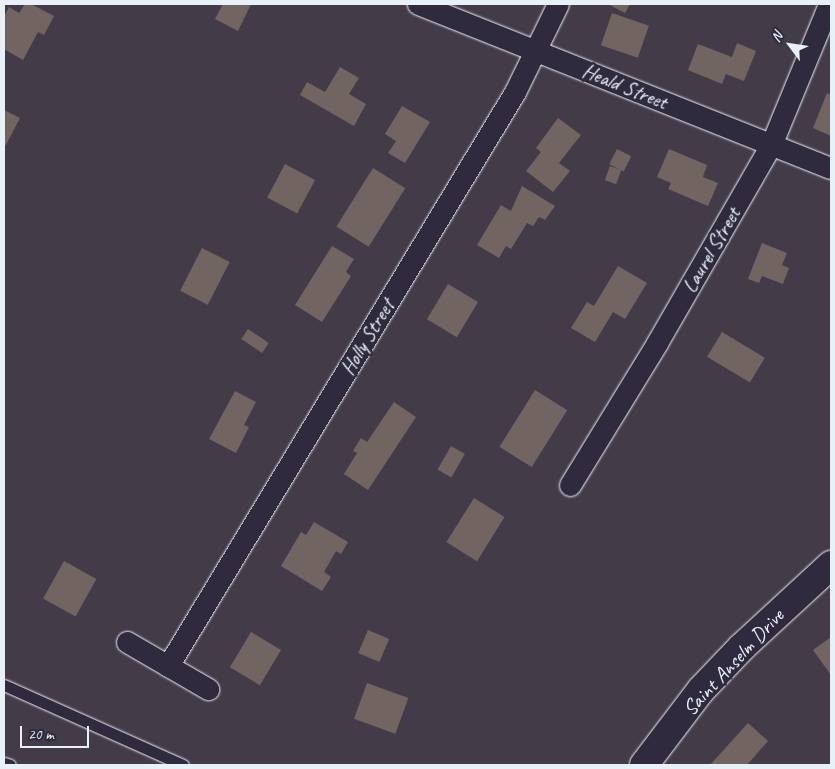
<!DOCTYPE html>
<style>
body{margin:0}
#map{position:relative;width:835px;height:769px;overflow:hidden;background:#433c48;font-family:Caveat,sans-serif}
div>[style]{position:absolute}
.building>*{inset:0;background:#726561;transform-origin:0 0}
.roads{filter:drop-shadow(0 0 1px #e8f1f8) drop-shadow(0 0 1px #e8f1f8)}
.lane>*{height:11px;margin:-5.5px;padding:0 5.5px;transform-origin:5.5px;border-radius:5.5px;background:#2f2a3d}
.street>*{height:21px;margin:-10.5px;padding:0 10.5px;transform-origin:10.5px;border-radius:10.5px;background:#2f2a3d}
.secondary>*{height:28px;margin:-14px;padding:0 14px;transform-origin:14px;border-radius:14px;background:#2f2a3d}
span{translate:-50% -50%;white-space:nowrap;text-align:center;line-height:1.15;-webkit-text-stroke:5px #2f2a3d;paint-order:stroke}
.street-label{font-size:21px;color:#e8f1f8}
.frame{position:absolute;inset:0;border:5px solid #e8f1f8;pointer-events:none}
.north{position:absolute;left:765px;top:20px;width:50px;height:50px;-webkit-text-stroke:4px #2f2a3d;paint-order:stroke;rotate:301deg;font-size:14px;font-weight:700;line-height:20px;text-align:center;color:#e8f1f8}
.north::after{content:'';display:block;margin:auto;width:18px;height:22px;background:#e8f1f8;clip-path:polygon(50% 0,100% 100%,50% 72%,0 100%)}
.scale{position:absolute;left:20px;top:726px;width:69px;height:22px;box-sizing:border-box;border:2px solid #e8f1f8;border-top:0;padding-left:6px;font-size:15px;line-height:18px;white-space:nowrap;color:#e8f1f8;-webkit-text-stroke:4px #2f2a3d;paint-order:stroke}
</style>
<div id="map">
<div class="building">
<div style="clip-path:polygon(25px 4px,31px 4px,54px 16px,44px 35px,38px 32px,23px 60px,4px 49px,4px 17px,9px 7px,19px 13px)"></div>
<div style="clip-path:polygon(223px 4px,251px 4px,238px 31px,215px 19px)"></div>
<div style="clip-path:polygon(608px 4px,630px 4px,625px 13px)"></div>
<div style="left:612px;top:13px;width:39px;height:34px;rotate:19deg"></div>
<div style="clip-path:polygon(737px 43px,756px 51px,744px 81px,726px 74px,722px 84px,688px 70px,698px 44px,732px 57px)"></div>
<div style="clip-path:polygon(340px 67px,359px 78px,349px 94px,366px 104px,354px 126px,300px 95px,307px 82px,325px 92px)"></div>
<div style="clip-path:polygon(827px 93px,831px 95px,831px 136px,813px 128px)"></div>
<div style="clip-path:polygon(402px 106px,430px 122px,405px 163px,388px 153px,396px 141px,385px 134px)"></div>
<div style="clip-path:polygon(4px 110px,20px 118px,6px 145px,4px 144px)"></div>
<div style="clip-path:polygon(558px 118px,581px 135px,559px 163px,570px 171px,553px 192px,526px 171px,541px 152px,536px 148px)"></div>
<div style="left:617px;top:149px;width:16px;height:17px;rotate:27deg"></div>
<div style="clip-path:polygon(669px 149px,707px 165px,703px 177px,718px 183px,708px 206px,668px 189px,671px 183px,657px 177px)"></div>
<div style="left:285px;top:164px;width:34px;height:38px;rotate:28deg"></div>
<div style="left:610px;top:166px;width:12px;height:15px;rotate:20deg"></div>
<div style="left:373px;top:168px;width:38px;height:69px;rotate:32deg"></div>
<div style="clip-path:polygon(522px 186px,555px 206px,545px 220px,539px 217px,533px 226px,527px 223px,511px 249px,506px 246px,499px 258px,477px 245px,501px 205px,511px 211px)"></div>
<div style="clip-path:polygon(762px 243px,787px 253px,782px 265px,789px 268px,783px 284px,762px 276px,759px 283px,748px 279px)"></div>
<div style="clip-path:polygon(332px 246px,354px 259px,346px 272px,351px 276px,322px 322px,295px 305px)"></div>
<div style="left:202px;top:248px;width:31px;height:48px;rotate:27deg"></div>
<div style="clip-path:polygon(618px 266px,647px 283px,625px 319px,613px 312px,595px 342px,571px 328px,587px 302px,594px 306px)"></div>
<div style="left:448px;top:284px;width:35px;height:41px;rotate:31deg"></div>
<div style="left:248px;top:329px;width:25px;height:12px;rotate:34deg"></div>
<div style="left:722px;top:332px;width:50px;height:29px;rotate:31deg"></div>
<div style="left:535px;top:390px;width:38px;height:67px;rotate:32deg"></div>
<div style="clip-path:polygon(235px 391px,256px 402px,244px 425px,249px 427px,236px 453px,209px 439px)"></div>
<div style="clip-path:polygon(394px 402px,416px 417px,368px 490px,344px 474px,357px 453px,353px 451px,361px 438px,367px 442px)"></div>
<div style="left:451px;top:446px;width:16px;height:27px;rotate:30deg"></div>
<div style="left:474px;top:498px;width:36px;height:52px;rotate:32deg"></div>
<div style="clip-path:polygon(314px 522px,348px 542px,341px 554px,336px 551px,324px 572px,331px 577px,322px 591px,281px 566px,301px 532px,306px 535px)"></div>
<div style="left:64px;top:561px;width:37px;height:43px;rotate:29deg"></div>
<div style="left:368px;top:630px;width:23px;height:25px;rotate:23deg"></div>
<div style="left:251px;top:632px;width:35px;height:41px;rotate:31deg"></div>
<div style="clip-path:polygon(831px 637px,831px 675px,813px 650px)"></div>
<div style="left:367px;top:683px;width:44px;height:38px;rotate:20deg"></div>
<div style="clip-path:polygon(748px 723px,768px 741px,747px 765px,710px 765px)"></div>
</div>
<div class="roads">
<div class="lane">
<div style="left:4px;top:685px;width:196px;rotate:24.1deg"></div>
<div style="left:4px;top:763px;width:6px;rotate:18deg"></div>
</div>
<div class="street">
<div style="left:418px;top:4px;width:444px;rotate:21.7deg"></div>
<div style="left:570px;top:485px;width:167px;rotate:-58.5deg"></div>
<div style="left:657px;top:343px;width:228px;rotate:-60.1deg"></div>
<div style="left:771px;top:145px;width:152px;rotate:-67.6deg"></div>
<div style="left:127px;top:642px;width:94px;rotate:30.1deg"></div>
<div style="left:168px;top:666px;width:671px;rotate:-58.85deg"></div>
<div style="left:515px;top:92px;width:98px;rotate:-64deg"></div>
</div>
<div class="secondary">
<div style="left:644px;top:765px;width:94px;rotate:-52.8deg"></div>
<div style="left:701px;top:690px;width:59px;rotate:-46.4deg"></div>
<div style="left:742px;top:647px;width:121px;rotate:-42.7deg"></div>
</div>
</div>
<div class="street-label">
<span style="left:625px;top:86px;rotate:22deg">Heald Street</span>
<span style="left:711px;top:250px;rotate:-60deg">Laurel Street</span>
<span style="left:367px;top:337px;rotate:-59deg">Holly Street</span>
<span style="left:733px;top:662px;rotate:-47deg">Saint Anselm Drive</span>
</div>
<div class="frame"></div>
<div class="north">N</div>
<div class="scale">20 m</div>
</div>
